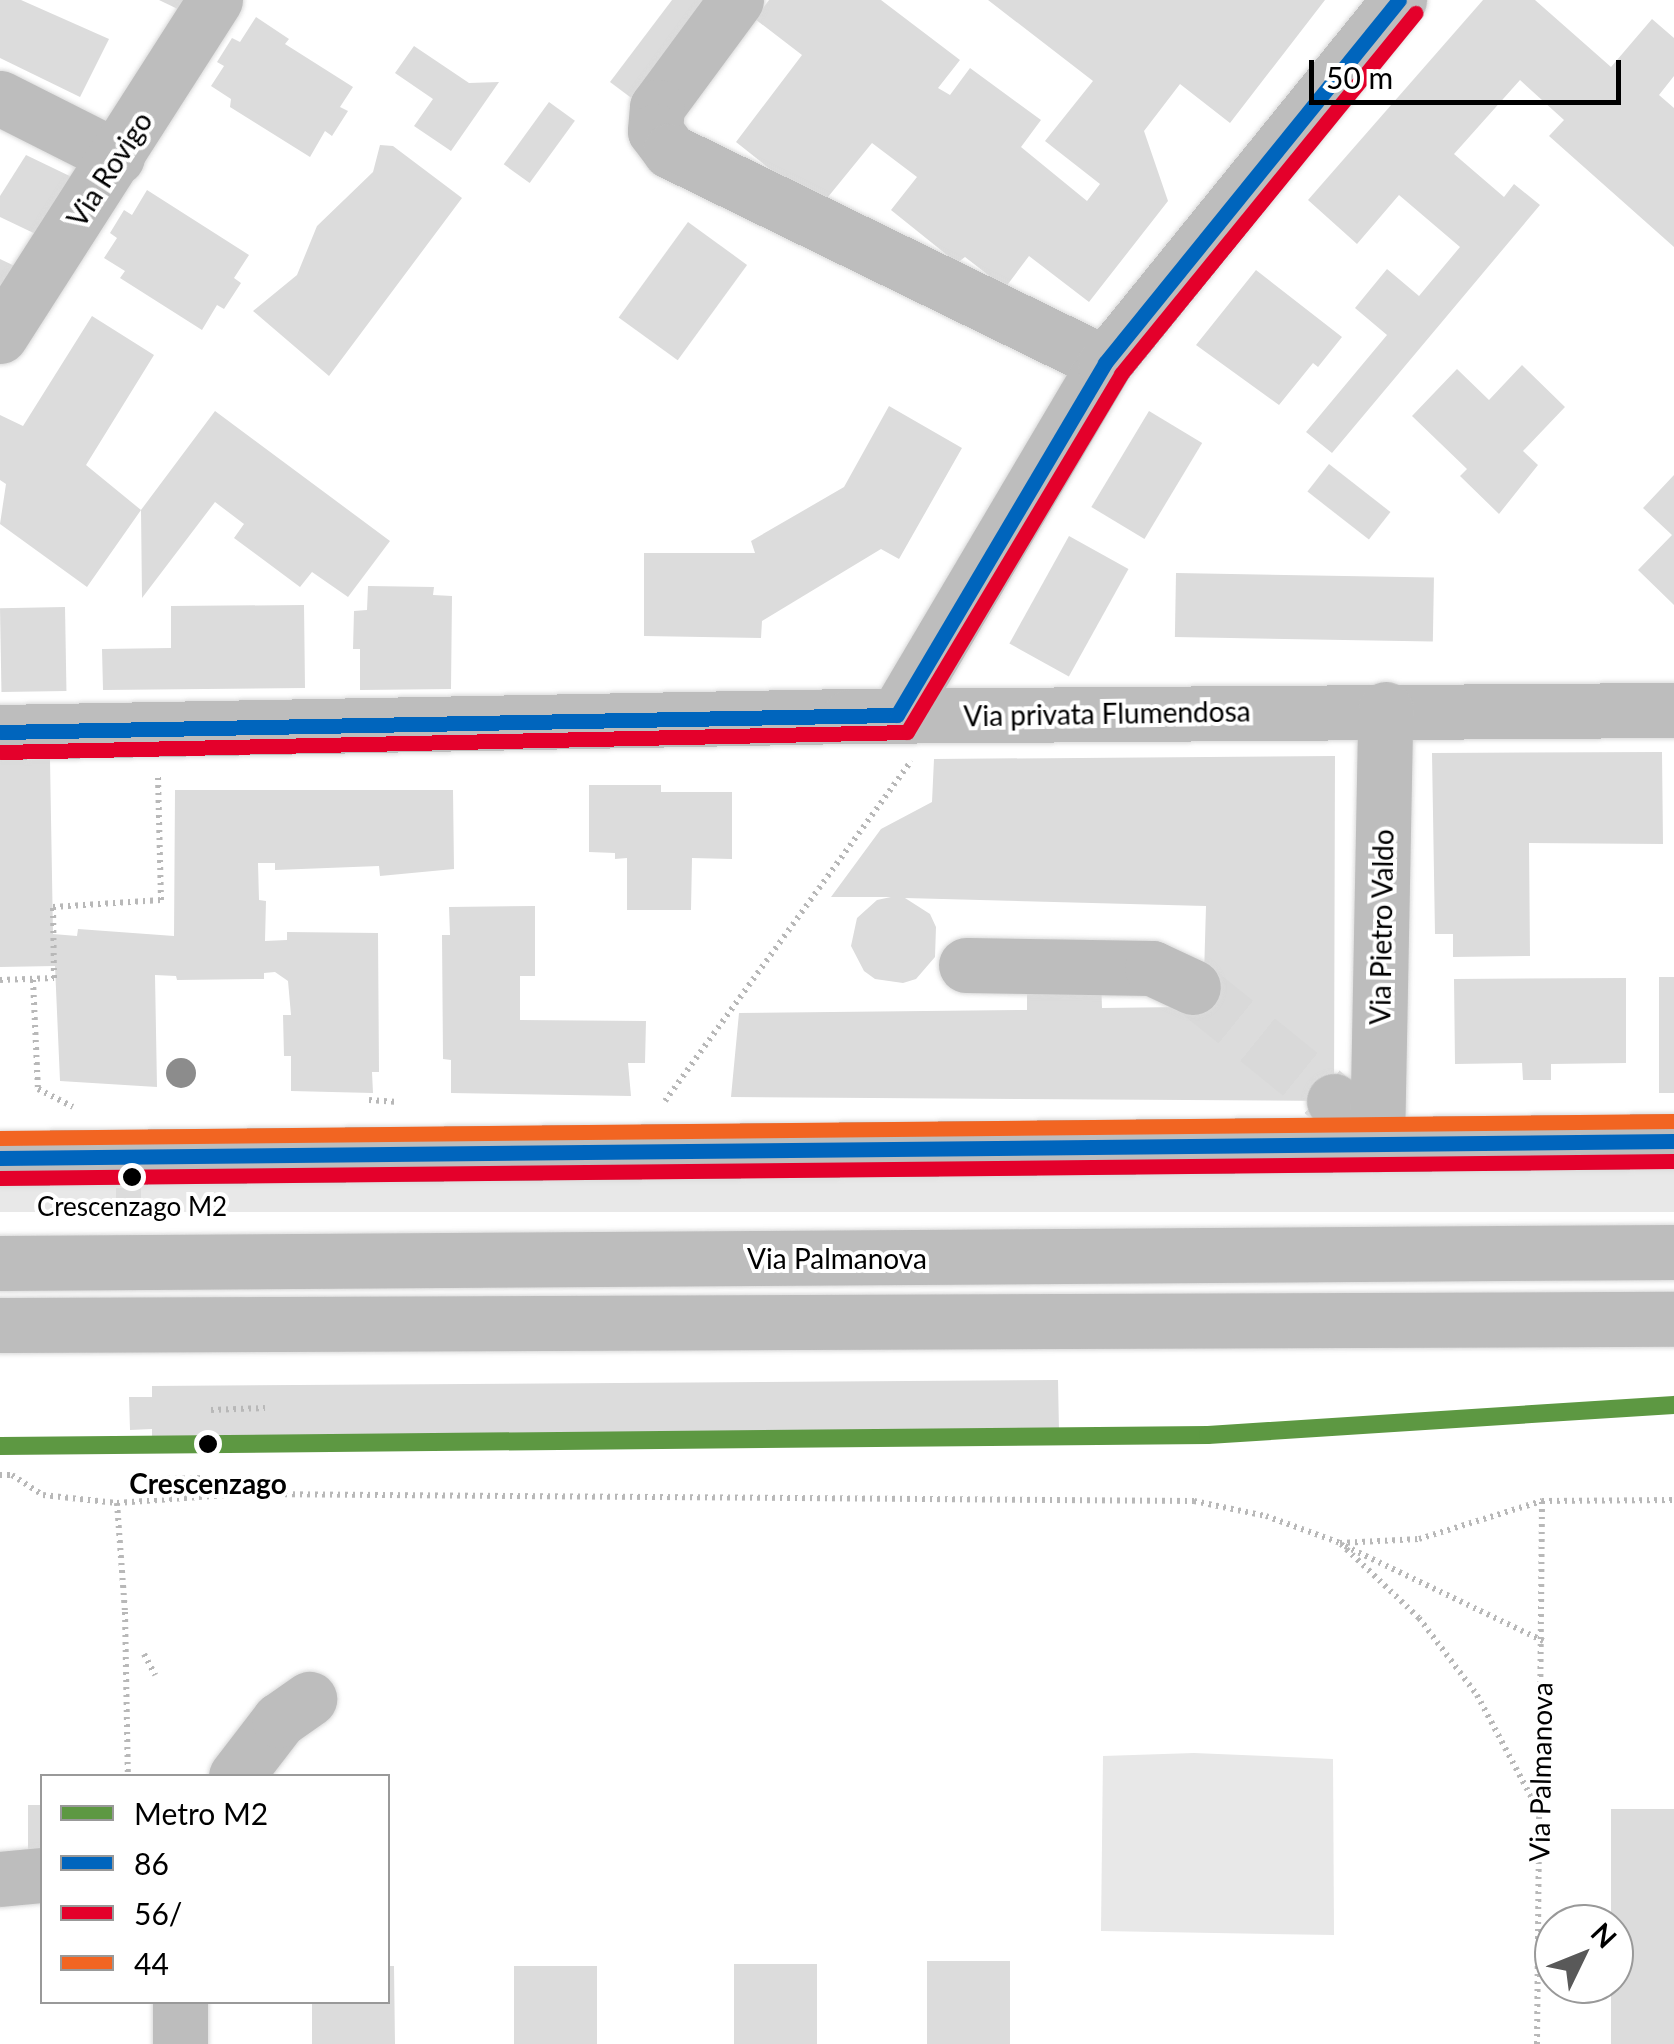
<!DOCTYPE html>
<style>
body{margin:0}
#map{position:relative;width:1674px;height:2044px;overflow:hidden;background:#fff;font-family:Lato,sans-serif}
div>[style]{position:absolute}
.green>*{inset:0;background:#e8e8e8;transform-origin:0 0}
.building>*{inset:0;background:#dcdcdc;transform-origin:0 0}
.minor-tunnel>*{height:55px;margin-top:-27.5px;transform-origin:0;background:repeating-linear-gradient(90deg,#d9d9d9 0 55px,transparent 0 83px)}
.path>*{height:6px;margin-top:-3px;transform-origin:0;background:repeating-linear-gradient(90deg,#b8b8b8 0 2.5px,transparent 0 7.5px)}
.roads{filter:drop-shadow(0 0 2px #dbdbdb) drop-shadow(0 0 2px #dbdbdb)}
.minor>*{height:55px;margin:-27.5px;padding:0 27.5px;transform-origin:27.5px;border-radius:27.5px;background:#bdbdbd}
.highway>*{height:55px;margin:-27.5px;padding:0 27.5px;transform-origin:27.5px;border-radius:27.5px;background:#bdbdbd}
.bus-1>*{height:15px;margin:-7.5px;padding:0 7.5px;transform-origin:7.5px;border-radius:7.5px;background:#0065bd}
.bus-2>*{height:15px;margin:-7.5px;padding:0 7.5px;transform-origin:7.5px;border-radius:7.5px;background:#e4002b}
.bus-3>*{height:15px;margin:-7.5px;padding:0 7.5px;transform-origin:7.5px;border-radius:7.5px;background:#f26522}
.metro-1>*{height:18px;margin:-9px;padding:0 9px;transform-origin:9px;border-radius:9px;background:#5d9842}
.trees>*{width:30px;height:30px;margin:-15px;border-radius:50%;background:#8c8c8c}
.dots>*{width:28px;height:28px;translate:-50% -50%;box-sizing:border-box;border:5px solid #fff;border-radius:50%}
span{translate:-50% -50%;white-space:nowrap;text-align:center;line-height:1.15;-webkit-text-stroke:8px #fff;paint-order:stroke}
.bus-label{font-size:26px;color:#000}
.street-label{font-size:28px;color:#000}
.stop-label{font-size:28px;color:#000;font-weight:700}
.legend{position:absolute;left:40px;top:1774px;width:350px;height:230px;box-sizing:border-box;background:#fff;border:2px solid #999;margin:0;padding:12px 18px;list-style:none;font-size:30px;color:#000}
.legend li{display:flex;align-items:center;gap:20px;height:50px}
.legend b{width:50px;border:2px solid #999}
.north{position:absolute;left:1534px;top:1904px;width:100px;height:100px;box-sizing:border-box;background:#fff;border:2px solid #999;border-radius:50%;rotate:47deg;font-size:28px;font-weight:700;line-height:40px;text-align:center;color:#000}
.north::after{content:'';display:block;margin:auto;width:35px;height:45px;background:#595959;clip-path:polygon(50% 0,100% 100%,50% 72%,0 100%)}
.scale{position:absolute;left:1309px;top:60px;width:312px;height:45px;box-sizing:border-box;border:5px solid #000;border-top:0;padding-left:12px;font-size:30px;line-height:35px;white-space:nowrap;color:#000;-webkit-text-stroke:8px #fff;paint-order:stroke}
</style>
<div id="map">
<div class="green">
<div style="left:1674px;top:1168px;width:44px;height:1674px;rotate:90deg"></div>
<div style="clip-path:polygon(1194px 1753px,1333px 1759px,1334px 1935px,1101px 1931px,1103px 1756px)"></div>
</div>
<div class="building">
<div style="clip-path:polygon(0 0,21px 0,109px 39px,80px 97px,0 58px)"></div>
<div style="clip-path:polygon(159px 0,196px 0,188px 14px)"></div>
<div style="clip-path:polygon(672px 0,721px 0,642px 106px,610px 82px)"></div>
<div style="clip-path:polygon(769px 0,881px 0,960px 60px,938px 88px,950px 95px,970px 68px,1041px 120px,1021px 147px,1087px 201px,1100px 184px,1045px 141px,1093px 81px,988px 0,1325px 0,1230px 123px,1180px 84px,1144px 131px,1168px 201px,1089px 302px,1029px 256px,1005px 288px,965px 257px,957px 263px,891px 210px,917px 177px,872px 143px,819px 208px,736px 142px,802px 55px,755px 19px)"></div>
<div style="clip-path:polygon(1483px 0,1535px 0,1611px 67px,1652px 19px,1674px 38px,1674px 76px,1659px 95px,1674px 108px,1674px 247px,1549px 136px,1564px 120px,1520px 80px,1454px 154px,1504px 197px,1514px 184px,1540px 205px,1332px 453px,1306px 432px,1387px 335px,1355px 308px,1387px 269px,1419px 296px,1460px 247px,1399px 195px,1357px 244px,1308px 200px)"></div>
<div style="clip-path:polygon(256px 17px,289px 39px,285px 44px,353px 87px,340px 107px,348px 111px,332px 136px,325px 131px,310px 157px,230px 107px,231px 99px,211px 86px,224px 66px,217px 62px,232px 38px,240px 42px)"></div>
<div style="clip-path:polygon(414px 46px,469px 83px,499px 82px,451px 151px,414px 126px,433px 99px,395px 73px)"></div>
<div style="left:549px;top:102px;width:32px;height:77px;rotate:36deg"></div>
<div style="clip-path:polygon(380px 145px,393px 146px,462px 198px,329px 376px,253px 311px,297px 275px,317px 226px,373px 172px)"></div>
<div style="clip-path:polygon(26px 155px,80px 181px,44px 238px,0 217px,0 196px)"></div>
<div style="clip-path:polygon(147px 190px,249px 255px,234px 278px,241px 283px,224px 309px,217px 305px,202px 330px,120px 278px,125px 271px,104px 258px,117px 238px,110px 233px,124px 210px,132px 215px)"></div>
<div style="left:688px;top:222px;width:73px;height:118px;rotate:36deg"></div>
<div style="clip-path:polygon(0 259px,23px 270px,0 304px)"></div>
<div style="clip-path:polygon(1256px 270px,1342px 337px,1318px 367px,1313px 363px,1279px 405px,1196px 345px)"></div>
<div style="clip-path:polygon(92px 316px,154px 355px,86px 465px,141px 510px,215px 411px,390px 541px,348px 597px,312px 572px,300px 587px,234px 538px,244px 524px,215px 502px,142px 598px,141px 510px,87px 587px,0 524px,6px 484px,0 480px,0 415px,23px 426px)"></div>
<div style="clip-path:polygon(1522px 365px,1565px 407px,1523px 451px,1538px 465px,1499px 514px,1460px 476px,1467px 469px,1412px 416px,1457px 369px,1489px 400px)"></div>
<div style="clip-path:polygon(889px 406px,962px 448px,899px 559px,881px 549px,762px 621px,761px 638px,644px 636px,644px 553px,755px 553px,751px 541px,844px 487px)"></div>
<div style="left:1149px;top:411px;width:62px;height:112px;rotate:31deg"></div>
<div style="left:1329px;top:464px;width:78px;height:35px;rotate:38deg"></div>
<div style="clip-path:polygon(1674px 475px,1674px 605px,1638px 570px,1672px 535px,1643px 508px)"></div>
<div style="left:1069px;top:536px;width:68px;height:123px;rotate:29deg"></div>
<div style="left:1176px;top:573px;width:258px;height:64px;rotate:1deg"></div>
<div style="clip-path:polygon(368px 586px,434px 587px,433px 595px,452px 596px,451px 689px,360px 690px,360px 649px,353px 649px,354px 611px,367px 610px)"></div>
<div style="clip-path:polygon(304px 605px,305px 688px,103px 690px,102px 649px,171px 648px,171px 606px)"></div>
<div style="left:65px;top:607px;width:84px;height:65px;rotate:89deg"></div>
<div style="clip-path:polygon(1662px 752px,1663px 844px,1529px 843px,1530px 956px,1453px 957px,1453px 934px,1435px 934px,1432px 753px)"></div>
<div style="clip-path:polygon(1335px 756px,1334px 1101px,731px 1097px,739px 1013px,1027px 1010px,1027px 980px,1101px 978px,1102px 1008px,1181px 1007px,1204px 975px,1206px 906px,905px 898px,930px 914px,936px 927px,935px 957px,916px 979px,903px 983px,875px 979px,864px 971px,851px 946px,857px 918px,877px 900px,891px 897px,831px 897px,881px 829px,932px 802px,934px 759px)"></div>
<div style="clip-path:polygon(50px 759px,53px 934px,77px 936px,78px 929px,174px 936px,175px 790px,453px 790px,454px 869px,380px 876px,379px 866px,275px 870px,275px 863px,258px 863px,259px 900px,266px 901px,265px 941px,287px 940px,287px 932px,378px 933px,379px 1072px,372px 1072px,373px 1093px,291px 1091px,291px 1056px,284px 1056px,283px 1015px,291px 1015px,288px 981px,275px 972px,264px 973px,264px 979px,177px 980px,176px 976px,155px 975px,157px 1087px,60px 1081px,55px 966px,0 967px,0 760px)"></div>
<div style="clip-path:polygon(589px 785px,661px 785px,661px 792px,732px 792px,732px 859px,692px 858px,691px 910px,627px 910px,627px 858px,615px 859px,615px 853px,589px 852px)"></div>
<div style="clip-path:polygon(535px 906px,535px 976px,520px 976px,520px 1020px,646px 1021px,645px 1063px,628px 1063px,631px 1096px,451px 1093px,451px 1060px,443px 1059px,442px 935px,450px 935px,449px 907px)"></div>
<div style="left:1659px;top:977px;width:15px;height:116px"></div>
<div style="clip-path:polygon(1626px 978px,1626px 1063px,1551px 1064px,1551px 1080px,1523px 1080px,1522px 1063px,1455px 1064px,1454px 979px)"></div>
<div style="left:141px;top:1188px;width:10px;height:25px;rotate:90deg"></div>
<div style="clip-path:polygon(1058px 1380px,1059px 1431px,152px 1437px,152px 1429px,130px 1430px,129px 1397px,152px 1397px,152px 1386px)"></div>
<div style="left:28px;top:1805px;width:14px;height:52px"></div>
<div style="left:1674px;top:1809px;width:235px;height:63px;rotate:90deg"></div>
<div style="left:1010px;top:1961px;width:83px;height:83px;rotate:90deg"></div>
<div style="left:817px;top:1964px;width:80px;height:83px;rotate:90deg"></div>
<div style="clip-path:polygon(388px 1966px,394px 1966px,395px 2044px,312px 2044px,312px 2002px,388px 2002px)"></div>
<div style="left:514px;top:1966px;width:83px;height:78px"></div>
</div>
<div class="minor-tunnel">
<div style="left:1193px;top:987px;width:181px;rotate:39deg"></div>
</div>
<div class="path">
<div style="left:0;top:980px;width:54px;rotate:-2.1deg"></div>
<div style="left:54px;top:978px;width:71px;rotate:-90.8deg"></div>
<div style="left:53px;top:907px;width:108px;rotate:-3.7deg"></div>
<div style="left:161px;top:900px;width:125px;rotate:-91.4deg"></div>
<div style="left:33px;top:980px;width:109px;rotate:87.4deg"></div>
<div style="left:38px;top:1089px;width:39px;rotate:27deg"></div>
<div style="left:369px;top:1100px;width:29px;rotate:4deg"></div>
<div style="left:665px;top:1101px;width:420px;rotate:-54.1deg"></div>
<div style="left:211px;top:1410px;width:54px;rotate:-2.1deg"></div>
<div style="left:0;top:1475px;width:12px"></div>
<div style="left:12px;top:1475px;width:37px;rotate:33deg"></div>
<div style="left:43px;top:1495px;width:74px;rotate:6.2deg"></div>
<div style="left:117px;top:1503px;width:123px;rotate:-4.2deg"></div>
<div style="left:240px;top:1494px;width:954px;rotate:0.42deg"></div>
<div style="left:1194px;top:1501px;width:74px;rotate:11.8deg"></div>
<div style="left:1266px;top:1516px;width:79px;rotate:20deg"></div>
<div style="left:1340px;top:1543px;width:79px;rotate:-2.9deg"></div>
<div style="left:1419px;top:1539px;width:129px;rotate:-17.2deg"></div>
<div style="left:1542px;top:1501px;width:132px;rotate:-0.4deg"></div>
<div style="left:160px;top:1479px;width:47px;rotate:-1.2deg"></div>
<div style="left:207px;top:1478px;width:26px;rotate:40deg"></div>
<div style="left:117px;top:1503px;width:109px;rotate:85.8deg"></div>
<div style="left:125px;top:1612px;width:164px;rotate:89deg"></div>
<div style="left:1341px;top:1544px;width:108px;rotate:43.5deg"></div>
<div style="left:1419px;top:1618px;width:96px;rotate:53deg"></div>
<div style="left:1477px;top:1695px;width:128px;rotate:62deg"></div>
<div style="left:1345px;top:1546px;width:220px;rotate:25.6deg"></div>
<div style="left:144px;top:1654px;width:24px;rotate:62deg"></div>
<div style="left:1537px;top:2044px;width:543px;rotate:-89.47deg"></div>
</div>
<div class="roads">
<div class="minor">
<div style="left:736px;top:0;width:133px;rotate:126.4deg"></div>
<div style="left:657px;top:107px;width:24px;rotate:95deg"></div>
<div style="left:655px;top:131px;width:25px;rotate:53deg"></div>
<div style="left:670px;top:151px;width:484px;rotate:26deg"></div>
<div style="left:0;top:98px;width:131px;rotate:26.8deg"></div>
<div style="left:0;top:336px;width:399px;rotate:-57.4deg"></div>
<div style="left:897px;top:715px;width:409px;rotate:-59.4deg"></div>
<div style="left:1105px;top:363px;width:467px;rotate:-51deg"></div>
<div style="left:0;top:732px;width:850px;rotate:-1.08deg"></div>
<div style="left:850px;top:716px;width:824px;rotate:-0.42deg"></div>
<div style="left:966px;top:965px;width:186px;rotate:0.9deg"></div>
<div style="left:1152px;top:968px;width:45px;rotate:24.9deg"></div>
<div style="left:1334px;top:1101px;width:61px;rotate:45deg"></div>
<div style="left:1377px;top:1144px;width:435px;rotate:-88.9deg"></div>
<div style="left:0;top:1158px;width:1674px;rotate:-0.58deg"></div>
<div style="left:236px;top:1776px;width:71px;rotate:-52.5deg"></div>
<div style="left:279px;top:1720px;width:37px;rotate:-35deg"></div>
<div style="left:0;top:1879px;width:42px;rotate:-5.4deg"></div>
<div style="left:180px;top:2002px;width:42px;rotate:90deg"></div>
</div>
<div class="highway">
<div style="left:0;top:1263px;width:1674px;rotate:-0.38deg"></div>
<div style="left:0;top:1325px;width:1674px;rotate:-0.21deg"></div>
</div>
</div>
<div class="bus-1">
<div style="left:0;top:732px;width:897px;rotate:-1.09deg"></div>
<div style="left:897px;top:715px;width:409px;rotate:-59.4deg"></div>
<div style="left:1105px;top:363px;width:467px;rotate:-51deg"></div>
<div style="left:0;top:1158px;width:1674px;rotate:-0.58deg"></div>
</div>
<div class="bus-2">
<div style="left:0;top:752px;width:907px;rotate:-1.26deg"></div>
<div style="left:907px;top:732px;width:417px;rotate:-59.1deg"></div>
<div style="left:1121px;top:374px;width:466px;rotate:-50.8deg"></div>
<div style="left:0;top:1178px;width:1674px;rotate:-0.58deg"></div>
</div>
<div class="bus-3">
<div style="left:0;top:1138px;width:1674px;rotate:-0.58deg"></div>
</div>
<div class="metro-1">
<div style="left:0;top:1446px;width:1208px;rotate:-0.52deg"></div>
<div style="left:1208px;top:1435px;width:467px;rotate:-3.7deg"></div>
</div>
<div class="trees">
<div style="left:181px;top:1073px"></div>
</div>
<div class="dots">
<div style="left:132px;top:1177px;background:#000"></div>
<div style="left:208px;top:1444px;background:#000"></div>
</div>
<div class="bus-label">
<span style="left:132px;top:1207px">Crescenzago M2</span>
</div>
<div class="street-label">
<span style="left:109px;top:169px;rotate:-57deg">Via Rovigo</span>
<span style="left:1107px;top:713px;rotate:-1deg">Via privata Flumendosa</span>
<span style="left:1381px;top:927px;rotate:-89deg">Via Pietro Valdo</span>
<span style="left:837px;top:1258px">Via Palmanova</span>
<span style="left:1540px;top:1772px;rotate:-89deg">Via Palmanova</span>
</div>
<div class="stop-label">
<span style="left:208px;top:1483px">Crescenzago</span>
</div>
<ul class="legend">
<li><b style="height:12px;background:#5d9842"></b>Metro M2</li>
<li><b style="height:12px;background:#0065bd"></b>86</li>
<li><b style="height:12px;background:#e4002b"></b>56/</li>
<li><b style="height:12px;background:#f26522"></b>44</li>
</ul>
<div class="north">N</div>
<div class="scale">50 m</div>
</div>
